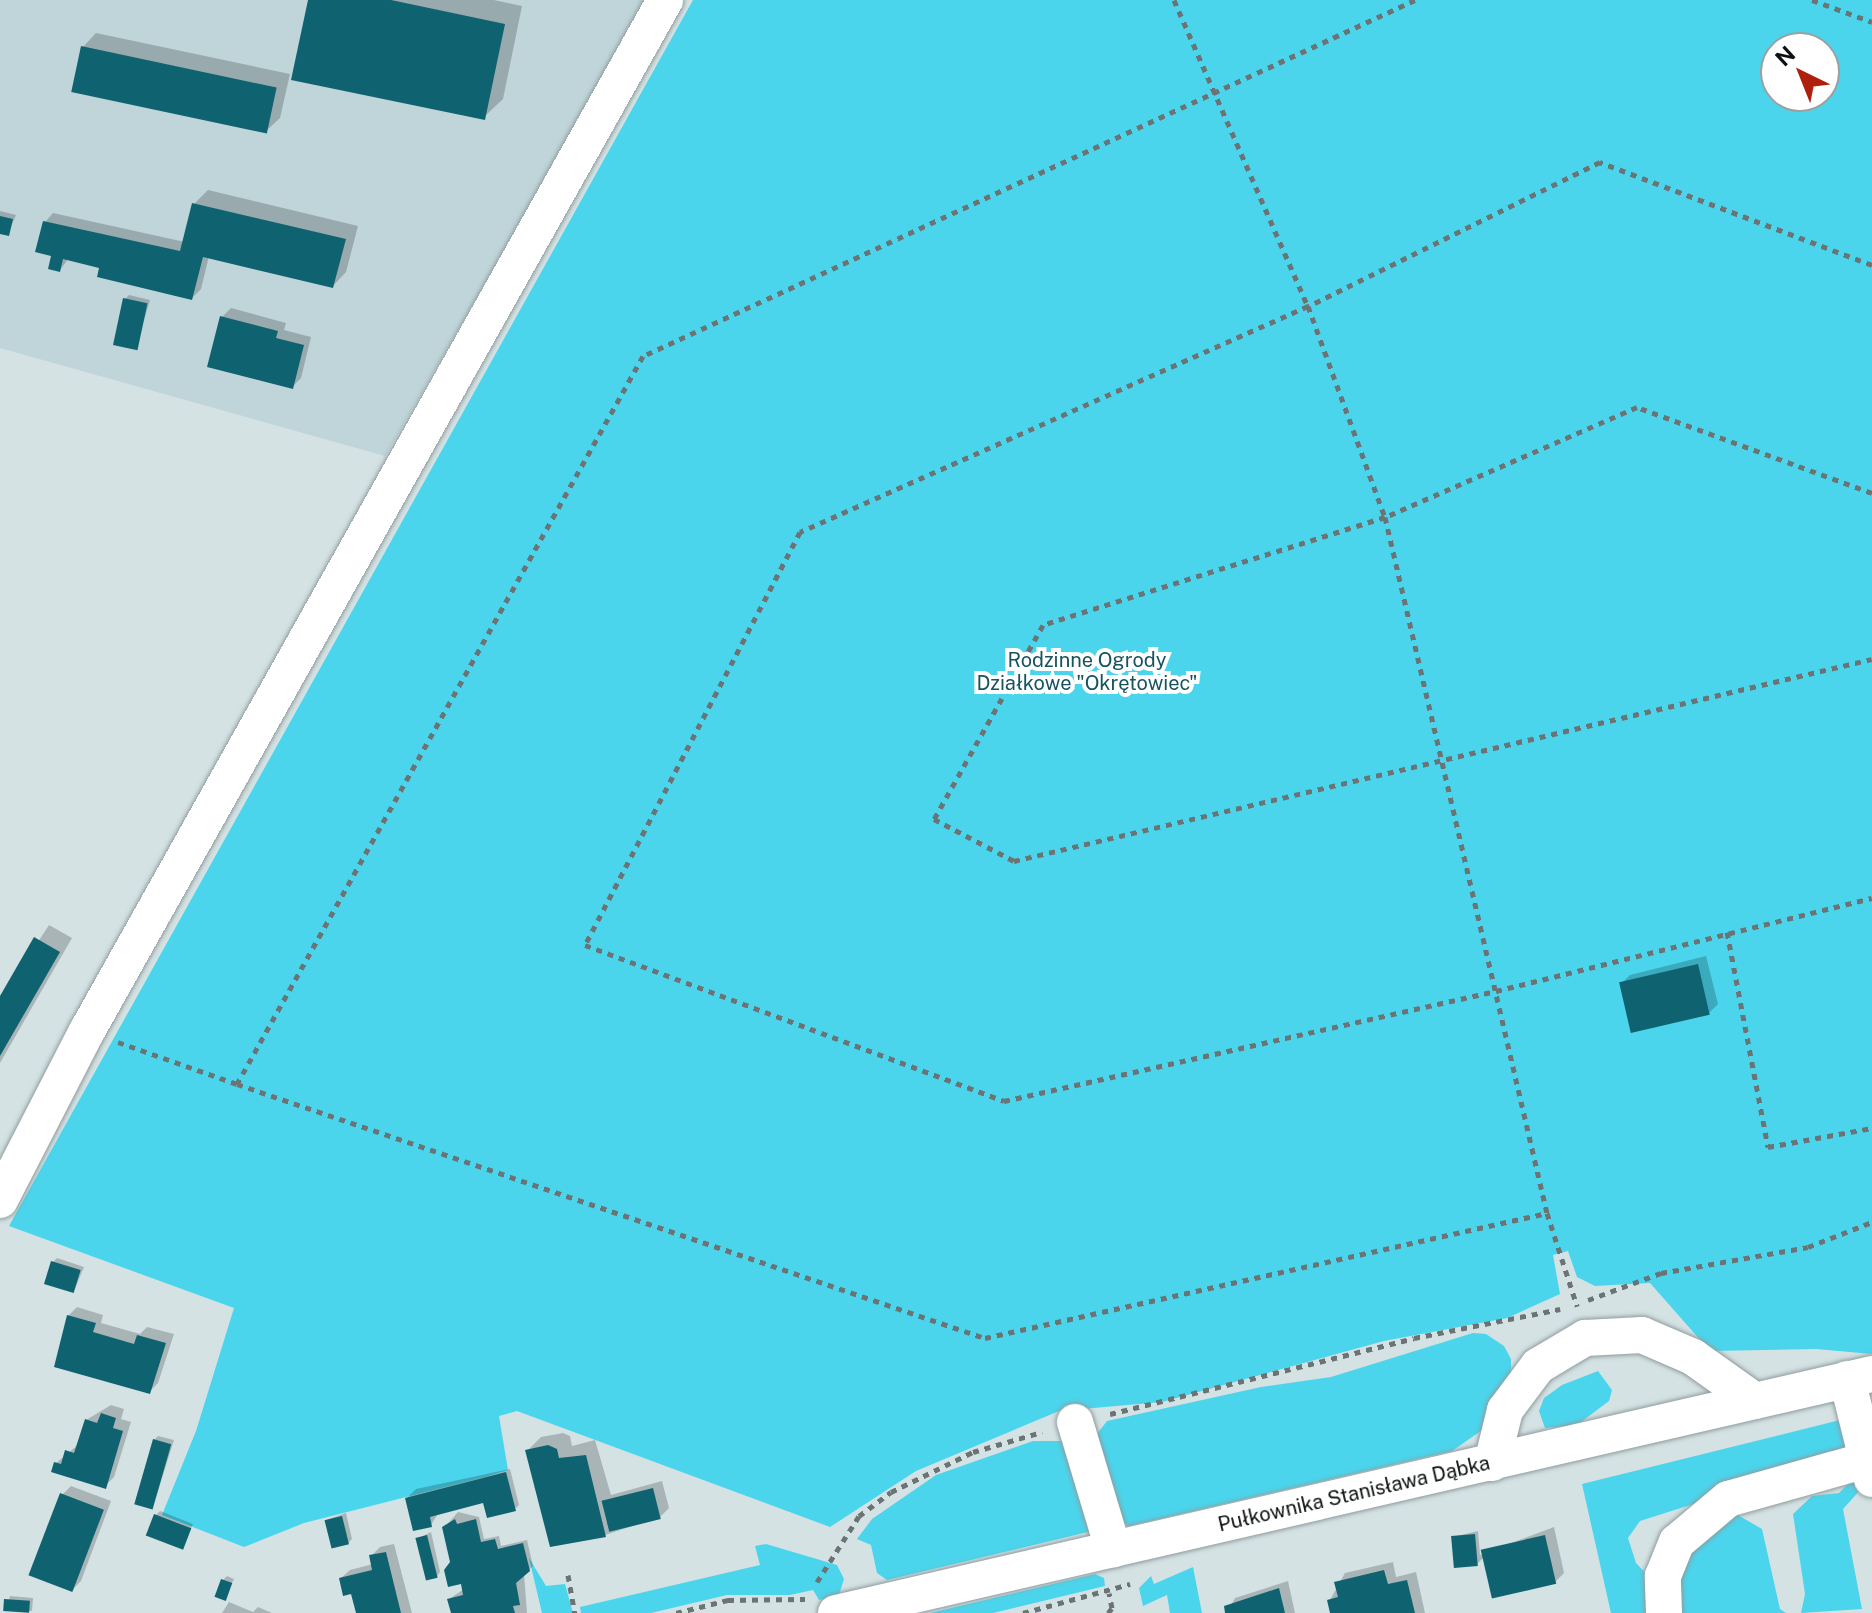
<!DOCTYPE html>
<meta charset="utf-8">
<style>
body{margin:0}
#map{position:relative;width:1872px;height:1613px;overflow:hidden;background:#d4e2e4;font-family:"Public Sans",sans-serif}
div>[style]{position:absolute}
.built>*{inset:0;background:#bfd5d9}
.green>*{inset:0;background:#4ad5ec}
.shadow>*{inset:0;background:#0003}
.building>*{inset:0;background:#0f6370;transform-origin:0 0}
.path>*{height:5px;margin-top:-2.5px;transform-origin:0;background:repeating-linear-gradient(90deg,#6b7375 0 6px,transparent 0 12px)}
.roads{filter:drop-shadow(0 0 2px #909c9f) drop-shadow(0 0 2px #909c9f)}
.minor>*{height:36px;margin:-18px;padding:0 18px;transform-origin:18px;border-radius:18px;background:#fff}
span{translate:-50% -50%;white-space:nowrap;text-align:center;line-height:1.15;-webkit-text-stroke:8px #fff;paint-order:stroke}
.park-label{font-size:20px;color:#17545e}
.street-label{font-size:20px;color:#0d1112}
.north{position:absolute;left:1760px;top:32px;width:80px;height:80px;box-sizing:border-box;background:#fff;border:2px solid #9ea0a0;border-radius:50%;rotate:317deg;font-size:22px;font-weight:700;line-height:32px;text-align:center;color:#0d1112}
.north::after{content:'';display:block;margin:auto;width:28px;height:36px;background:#ae1f0d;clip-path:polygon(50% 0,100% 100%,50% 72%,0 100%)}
</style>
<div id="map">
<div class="built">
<div style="clip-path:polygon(0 0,649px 0,385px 456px,0 348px)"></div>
</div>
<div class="green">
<div style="clip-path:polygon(evenodd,693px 0,1872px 0,1872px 1354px,1816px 1349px,1710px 1351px,1650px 1283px,1595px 1286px,1577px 1277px,1568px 1251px,1553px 1255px,1560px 1294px,1507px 1318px,1384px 1341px,1162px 1402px,1059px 1411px,916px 1471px,830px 1527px,517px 1411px,499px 1416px,508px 1470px,485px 1477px,304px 1523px,244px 1547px,162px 1515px,196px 1431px,234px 1308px,9px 1226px,693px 0,1776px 48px,1824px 48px,1824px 96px,1776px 96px,1776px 48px)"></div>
<div style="clip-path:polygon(1473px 1333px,1486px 1334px,1504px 1346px,1511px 1359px,1511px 1382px,1485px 1428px,1452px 1451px,1129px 1526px,1119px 1520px,1097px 1434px,1107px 1421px,1261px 1387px,1331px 1377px)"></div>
<div style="clip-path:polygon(1598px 1371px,1612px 1390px,1609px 1401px,1577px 1425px,1545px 1428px,1539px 1411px,1544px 1398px,1562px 1385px)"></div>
<div style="clip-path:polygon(1840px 1420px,1848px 1455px,1640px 1521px,1628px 1538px,1636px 1563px,1649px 1577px,1653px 1613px,1611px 1613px,1582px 1484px)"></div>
<div style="clip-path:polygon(1033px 1441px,1063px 1441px,1092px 1531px,887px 1580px,877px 1573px,871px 1545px,857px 1539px,872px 1519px,936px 1475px)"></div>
<div style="clip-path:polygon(1858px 1474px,1862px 1488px,1843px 1509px,1862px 1609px,1801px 1613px,1805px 1594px,1793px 1514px,1812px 1496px,1839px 1493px)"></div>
<div style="clip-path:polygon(1736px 1514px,1762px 1529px,1780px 1609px,1786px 1613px,1674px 1613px,1683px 1551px)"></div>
<div style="clip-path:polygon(766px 1544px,837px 1565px,844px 1579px,839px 1595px,819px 1600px,813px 1590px,790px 1595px,727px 1595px,651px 1613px,581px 1613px,580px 1607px,760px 1565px,755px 1546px)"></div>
<div style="clip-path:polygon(529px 1558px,546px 1586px,565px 1584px,573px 1613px,542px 1613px)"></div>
<div style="clip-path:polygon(1193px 1567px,1202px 1613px,1170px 1613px,1167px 1595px,1143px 1606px,1139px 1588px,1151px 1576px,1154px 1584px)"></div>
<div style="clip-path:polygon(1095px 1574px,1104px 1578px,1105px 1586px,993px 1613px,930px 1613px)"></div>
</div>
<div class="shadow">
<div style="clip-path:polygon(310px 0,494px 0,522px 6px,503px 99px,484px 117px)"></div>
<div style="clip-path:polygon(96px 33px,290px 74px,280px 118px,266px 131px,83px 47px)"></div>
<div style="clip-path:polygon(208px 190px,358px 226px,346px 272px,333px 286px,209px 256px,201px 289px,192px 298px,69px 258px,60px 270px,45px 222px,53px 213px,185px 242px,194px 204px)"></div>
<div style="clip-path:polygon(0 211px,16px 215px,8px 234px,0 232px)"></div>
<div style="clip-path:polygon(129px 295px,150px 300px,136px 348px,125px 299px)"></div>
<div style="clip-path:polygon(231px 308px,286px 323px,284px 330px,311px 337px,301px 378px,292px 387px,222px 317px)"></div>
<div style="clip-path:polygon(49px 925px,72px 938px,0 1063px,0 1000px)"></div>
<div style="clip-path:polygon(1706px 956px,1718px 1004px,1709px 1013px,1621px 984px,1630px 975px)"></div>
<div style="clip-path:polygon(57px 1258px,84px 1267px,74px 1291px,53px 1262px)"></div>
<div style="clip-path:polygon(77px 1307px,103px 1315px,101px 1323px,140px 1334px,147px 1327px,174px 1334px,158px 1383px,149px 1392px,68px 1316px)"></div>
<div style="clip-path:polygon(111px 1405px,124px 1409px,121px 1419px,131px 1422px,114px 1477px,105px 1486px,56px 1463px,79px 1444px,86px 1420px)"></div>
<div style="clip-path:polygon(563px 1433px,570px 1436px,572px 1446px,595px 1440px,611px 1495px,662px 1481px,669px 1508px,660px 1517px,605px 1535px,527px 1451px,541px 1437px)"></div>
<div style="clip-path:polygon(158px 1436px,174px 1440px,152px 1510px,154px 1440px)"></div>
<div style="clip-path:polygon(510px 1469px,519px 1505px,515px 1509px,484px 1501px,439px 1512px,431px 1525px,407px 1498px,416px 1489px)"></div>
<div style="clip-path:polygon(71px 1486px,111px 1501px,81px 1581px,72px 1590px,62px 1495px)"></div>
<div style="clip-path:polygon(160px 1511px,193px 1524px,182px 1548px,156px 1515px)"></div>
<div style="clip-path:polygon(458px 1512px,479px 1517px,484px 1539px,499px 1536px,501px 1546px,527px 1540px,533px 1566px,524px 1574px,527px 1613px,455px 1613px,449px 1599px,464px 1589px,444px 1528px)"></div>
<div style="clip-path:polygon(346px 1513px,352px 1539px,348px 1543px,326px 1520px)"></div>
<div style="clip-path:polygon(1554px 1527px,1564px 1573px,1555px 1582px,1484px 1557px,1477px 1564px,1453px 1537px,1478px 1531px,1480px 1555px)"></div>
<div style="clip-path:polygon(431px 1532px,440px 1572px,437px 1576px,417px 1539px)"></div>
<div style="clip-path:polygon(394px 1544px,412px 1613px,358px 1613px,353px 1592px,341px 1578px,350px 1570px,373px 1564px,371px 1556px,380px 1547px)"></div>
<div style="clip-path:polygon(1393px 1562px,1396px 1577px,1416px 1572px,1425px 1613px,1333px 1613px,1330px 1600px,1345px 1573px)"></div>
<div style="clip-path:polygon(227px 1576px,234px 1579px,224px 1598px,223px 1580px)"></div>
<div style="clip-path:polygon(1288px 1581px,1295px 1613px,1227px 1613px,1235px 1598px)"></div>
<div style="clip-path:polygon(10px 1596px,33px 1598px,32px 1611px,7px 1610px)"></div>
<div style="clip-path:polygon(229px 1602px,253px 1612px,258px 1607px,272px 1613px,222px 1613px)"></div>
</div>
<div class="building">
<div style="clip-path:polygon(308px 0,391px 0,505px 24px,485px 120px,291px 80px)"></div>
<div style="left:81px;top:46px;width:200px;height:47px;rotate:12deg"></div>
<div style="clip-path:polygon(192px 203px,346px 239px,333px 288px,203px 257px,192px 300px,97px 277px,99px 268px,63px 259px,60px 272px,48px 269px,51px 256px,35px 252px,43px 221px,180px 251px)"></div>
<div style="clip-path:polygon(0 216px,13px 219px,9px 236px,0 234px)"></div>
<div style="left:123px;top:298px;width:25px;height:48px;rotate:12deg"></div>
<div style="clip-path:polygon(220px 316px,278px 331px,276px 338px,304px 345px,293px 389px,207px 367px)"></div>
<div style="clip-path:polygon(34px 937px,60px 952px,0 1056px,0 996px)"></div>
<div style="left:1698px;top:964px;width:52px;height:81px;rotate:77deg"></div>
<div style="left:51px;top:1261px;width:31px;height:24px;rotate:17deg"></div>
<div style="clip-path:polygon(67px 1315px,96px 1323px,93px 1332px,134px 1344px,137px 1335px,166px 1343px,150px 1394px,54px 1367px)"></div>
<div style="clip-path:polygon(101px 1413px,116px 1418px,113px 1428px,123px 1431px,106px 1489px,51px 1472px,54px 1462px,61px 1464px,65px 1450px,74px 1453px,85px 1419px,97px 1423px)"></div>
<div style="left:153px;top:1439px;width:19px;height:68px;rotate:16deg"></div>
<div style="clip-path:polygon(548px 1445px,557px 1449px,559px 1458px,586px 1455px,606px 1537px,550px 1547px,525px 1450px)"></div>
<div style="clip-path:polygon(506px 1472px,516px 1511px,487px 1518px,483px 1503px,430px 1517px,432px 1527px,413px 1531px,405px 1498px)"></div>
<div style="left:653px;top:1488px;width:32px;height:53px;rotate:76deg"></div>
<div style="left:60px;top:1493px;width:47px;height:88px;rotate:21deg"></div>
<div style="left:154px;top:1514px;width:40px;height:23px;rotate:21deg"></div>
<div style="left:342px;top:1516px;width:29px;height:18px;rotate:76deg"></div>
<div style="clip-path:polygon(455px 1519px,457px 1524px,476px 1519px,481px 1542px,495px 1539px,498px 1549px,523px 1543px,530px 1571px,516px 1583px,520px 1605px,513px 1606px,515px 1613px,451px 1613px,447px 1599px,463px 1595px,461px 1584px,448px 1587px,444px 1570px,450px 1562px,442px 1527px)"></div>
<div style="left:1475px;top:1534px;width:32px;height:24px;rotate:85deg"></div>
<div style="left:427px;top:1535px;width:44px;height:12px;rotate:76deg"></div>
<div style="left:1545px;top:1535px;width:50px;height:66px;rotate:77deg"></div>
<div style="clip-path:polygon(386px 1552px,401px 1613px,356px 1613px,351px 1594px,343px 1596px,339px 1578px,372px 1570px,369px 1555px)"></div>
<div style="clip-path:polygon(1384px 1570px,1388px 1584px,1407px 1580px,1415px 1613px,1330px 1613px,1327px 1600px,1338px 1597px,1334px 1582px)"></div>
<div style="left:221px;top:1579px;width:12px;height:19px;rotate:20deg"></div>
<div style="clip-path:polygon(1279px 1588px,1285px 1613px,1225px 1613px,1224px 1606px)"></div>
<div style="left:4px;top:1599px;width:26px;height:12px;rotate:4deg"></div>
</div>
<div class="path">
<div style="left:1174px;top:0;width:334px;rotate:66.4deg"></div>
<div style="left:1308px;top:306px;width:225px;rotate:70deg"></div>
<div style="left:1385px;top:517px;width:715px;rotate:76.9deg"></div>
<div style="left:1547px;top:1213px;width:98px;rotate:72.1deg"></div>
<div style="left:1415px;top:0;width:850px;rotate:155.24deg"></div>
<div style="left:643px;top:356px;width:834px;rotate:119.15deg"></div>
<div style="left:237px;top:1084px;width:790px;rotate:18.76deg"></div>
<div style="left:985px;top:1338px;width:576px;rotate:-12.54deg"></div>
<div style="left:1812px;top:0;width:64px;rotate:20.1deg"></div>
<div style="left:1872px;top:265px;width:291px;rotate:-159.3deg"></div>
<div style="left:1600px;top:162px;width:326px;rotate:153.7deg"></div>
<div style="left:1308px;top:306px;width:556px;rotate:156.02deg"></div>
<div style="left:800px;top:532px;width:466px;rotate:117.5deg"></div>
<div style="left:585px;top:945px;width:447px;rotate:20.4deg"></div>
<div style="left:1004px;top:1101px;width:504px;rotate:-12.6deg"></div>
<div style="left:1496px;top:991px;width:387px;rotate:-13.9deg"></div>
<div style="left:1872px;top:493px;width:250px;rotate:-159.9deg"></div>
<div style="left:1637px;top:407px;width:275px;rotate:156.4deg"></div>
<div style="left:1385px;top:517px;width:359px;rotate:162.5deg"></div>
<div style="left:1043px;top:625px;width:223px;rotate:119.3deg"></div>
<div style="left:934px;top:819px;width:90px;rotate:27.7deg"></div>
<div style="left:1014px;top:861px;width:881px;rotate:-13.25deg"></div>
<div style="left:1727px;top:932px;width:219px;rotate:79.2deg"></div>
<div style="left:1768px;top:1147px;width:106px;rotate:-10.4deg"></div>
<div style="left:118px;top:1042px;width:126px;rotate:19.4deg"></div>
<div style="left:1588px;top:1300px;width:78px;rotate:-20.3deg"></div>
<div style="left:1661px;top:1273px;width:149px;rotate:-10deg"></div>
<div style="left:1808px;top:1247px;width:69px;rotate:-21.3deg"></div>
<div style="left:1110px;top:1414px;width:313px;rotate:-14deg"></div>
<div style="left:1414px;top:1338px;width:149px;rotate:-11.2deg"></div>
<div style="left:568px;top:1575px;width:39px;rotate:80deg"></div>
<div style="left:817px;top:1582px;width:78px;rotate:-57.5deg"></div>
<div style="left:859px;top:1516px;width:40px;rotate:-37deg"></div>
<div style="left:891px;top:1492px;width:91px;rotate:-26deg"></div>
<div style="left:973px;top:1452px;width:72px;rotate:-16.2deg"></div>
<div style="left:676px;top:1613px;width:54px;rotate:-14deg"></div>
<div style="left:728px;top:1600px;width:77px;rotate:-0.7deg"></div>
<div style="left:1023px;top:1613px;width:111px;rotate:-15.2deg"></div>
<div style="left:1108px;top:1613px;width:6px;rotate:-51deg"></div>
<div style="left:1112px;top:1608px;width:15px;rotate:-101deg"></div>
</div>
<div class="roads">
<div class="minor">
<div style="left:0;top:1200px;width:190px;rotate:-62.8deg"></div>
<div style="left:87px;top:1031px;width:1182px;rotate:-60.72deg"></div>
<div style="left:1847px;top:1379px;width:103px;rotate:76deg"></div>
<div style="left:1075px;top:1422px;width:133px;rotate:73.3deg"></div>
<div style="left:1492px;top:1463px;width:55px;rotate:-76.2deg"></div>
<div style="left:1505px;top:1410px;width:55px;rotate:-53.1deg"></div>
<div style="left:1538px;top:1366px;width:55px;rotate:-30.8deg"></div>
<div style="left:1585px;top:1338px;width:57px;rotate:-3deg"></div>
<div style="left:1642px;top:1335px;width:56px;rotate:23.3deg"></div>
<div style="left:1693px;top:1357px;width:76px;rotate:35.4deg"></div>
<div style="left:836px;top:1613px;width:1063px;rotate:-12.99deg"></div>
<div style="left:1664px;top:1613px;width:37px;rotate:-92deg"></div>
<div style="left:1663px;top:1576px;width:37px;rotate:-68deg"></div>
<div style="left:1677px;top:1542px;width:67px;rotate:-40.1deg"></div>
<div style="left:1728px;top:1499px;width:144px;rotate:-15.7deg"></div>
</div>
</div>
<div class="park-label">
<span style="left:1087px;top:672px">Rodzinne Ogrody<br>Działkowe "Okrętowiec"</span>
</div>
<div class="street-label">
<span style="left:1354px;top:1494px;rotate:-13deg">Pułkownika Stanisława Dąbka</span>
</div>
<div class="north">N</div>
</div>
